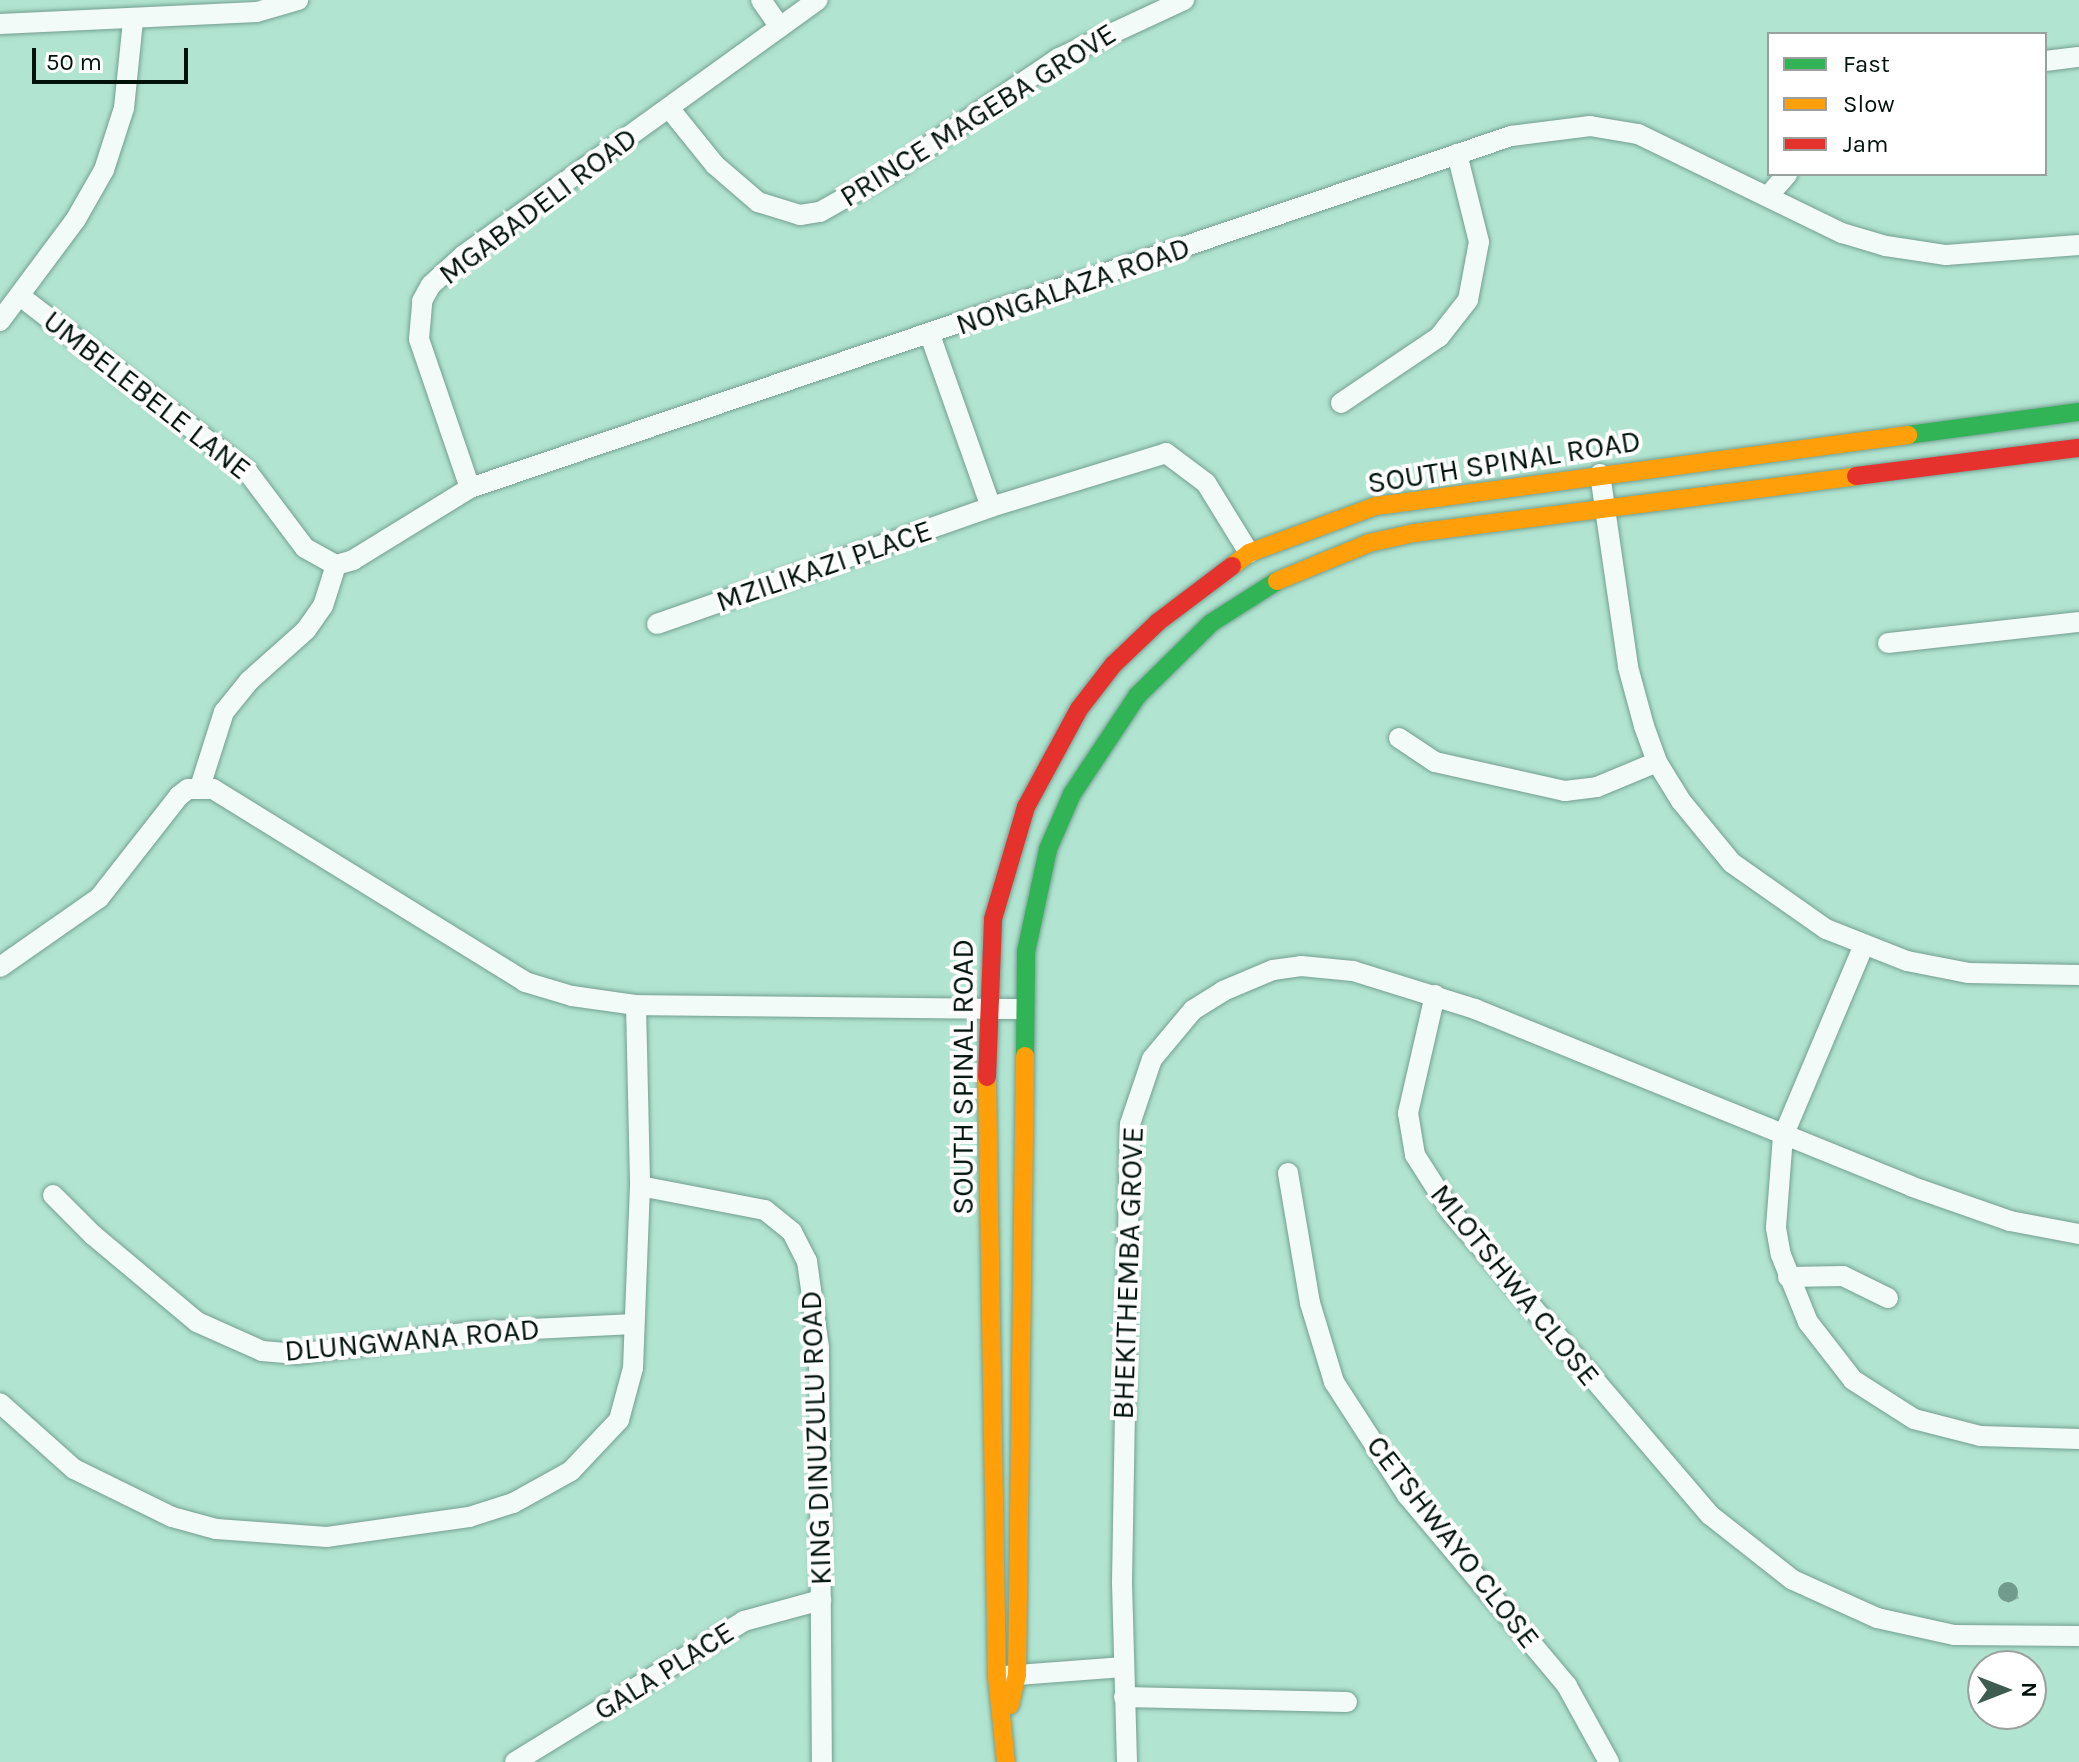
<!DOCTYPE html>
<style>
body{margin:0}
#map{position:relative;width:2079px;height:1762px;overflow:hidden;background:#b1e4d1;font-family:Karla,sans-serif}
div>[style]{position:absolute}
.shadow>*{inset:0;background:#0003}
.building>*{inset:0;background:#719b8d}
.round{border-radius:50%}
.roads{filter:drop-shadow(0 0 2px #749f91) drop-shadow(0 0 2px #749f91)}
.street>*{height:20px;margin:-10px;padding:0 10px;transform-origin:10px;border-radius:10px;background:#f3fbf8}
.fast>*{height:18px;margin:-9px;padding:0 9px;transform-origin:9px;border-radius:9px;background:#30b455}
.slow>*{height:18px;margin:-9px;padding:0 9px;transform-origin:9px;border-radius:9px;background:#ff9f0a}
.jam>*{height:18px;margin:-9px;padding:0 9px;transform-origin:9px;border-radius:9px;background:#e5322d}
span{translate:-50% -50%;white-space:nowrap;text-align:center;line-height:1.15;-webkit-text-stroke:8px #fff;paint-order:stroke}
.street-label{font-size:30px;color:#01120b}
.legend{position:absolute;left:1767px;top:32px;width:280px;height:144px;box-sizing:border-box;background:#fff;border:2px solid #99a09d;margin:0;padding:10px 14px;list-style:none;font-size:24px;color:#01120b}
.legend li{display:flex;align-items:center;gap:16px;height:40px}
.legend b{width:40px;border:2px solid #99a09d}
.north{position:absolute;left:1967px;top:1650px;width:80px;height:80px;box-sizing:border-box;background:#fff;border:2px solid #99a09d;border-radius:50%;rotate:90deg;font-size:22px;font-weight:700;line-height:32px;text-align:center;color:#01120b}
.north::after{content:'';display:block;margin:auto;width:28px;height:36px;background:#3f5c50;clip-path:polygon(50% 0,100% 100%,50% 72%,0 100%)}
.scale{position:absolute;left:32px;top:48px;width:156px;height:36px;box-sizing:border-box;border:4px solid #01120b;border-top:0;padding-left:10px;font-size:24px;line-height:28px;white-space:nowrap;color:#01120b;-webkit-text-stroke:6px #fff;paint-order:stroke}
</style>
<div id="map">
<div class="shadow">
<div style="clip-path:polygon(2010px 1584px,2019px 1598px,2008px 1603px,2001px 1588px)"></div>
</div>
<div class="building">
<div class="round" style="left:1998px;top:1582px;width:20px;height:20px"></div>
</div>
<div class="roads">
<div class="street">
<div style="left:761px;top:0;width:33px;rotate:55deg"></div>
<div style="left:0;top:24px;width:257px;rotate:-2.7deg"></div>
<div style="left:257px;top:12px;width:43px;rotate:-16.3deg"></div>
<div style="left:2045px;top:61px;width:34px;rotate:-7deg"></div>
<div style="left:669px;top:108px;width:73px;rotate:51.1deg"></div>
<div style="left:715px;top:165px;width:57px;rotate:40.7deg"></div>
<div style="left:758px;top:202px;width:44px;rotate:17.2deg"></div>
<div style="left:800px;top:215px;width:20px;rotate:-9deg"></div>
<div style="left:820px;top:212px;width:79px;rotate:-29.5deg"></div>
<div style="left:889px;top:173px;width:205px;rotate:-34.1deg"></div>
<div style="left:1059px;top:58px;width:138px;rotate:-24.9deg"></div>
<div style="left:1769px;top:195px;width:28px;rotate:-49deg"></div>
<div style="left:20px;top:296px;width:287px;rotate:37.6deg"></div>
<div style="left:247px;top:471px;width:96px;rotate:53deg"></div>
<div style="left:305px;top:548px;width:35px;rotate:29deg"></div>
<div style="left:0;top:321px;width:127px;rotate:-53.3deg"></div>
<div style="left:76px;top:219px;width:56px;rotate:-60.3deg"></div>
<div style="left:104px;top:170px;width:65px;rotate:-72.1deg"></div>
<div style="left:124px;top:108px;width:87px;rotate:-84.1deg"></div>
<div style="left:930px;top:335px;width:182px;rotate:70.5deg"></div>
<div style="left:1341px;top:403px;width:118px;rotate:-34deg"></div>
<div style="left:1439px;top:337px;width:47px;rotate:-51.9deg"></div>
<div style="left:1468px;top:300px;width:59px;rotate:-79.3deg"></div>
<div style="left:1479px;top:242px;width:91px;rotate:-104deg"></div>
<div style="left:1600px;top:474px;width:195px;rotate:81.7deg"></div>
<div style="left:1628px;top:667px;width:61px;rotate:74.8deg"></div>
<div style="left:1644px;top:726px;width:38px;rotate:70deg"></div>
<div style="left:1657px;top:762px;width:46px;rotate:58.4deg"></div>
<div style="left:1681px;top:801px;width:80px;rotate:50.6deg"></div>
<div style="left:1732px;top:863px;width:115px;rotate:35.1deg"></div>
<div style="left:1826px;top:929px;width:87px;rotate:21.6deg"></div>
<div style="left:1907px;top:961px;width:62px;rotate:11.1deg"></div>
<div style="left:1968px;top:973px;width:111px;rotate:1deg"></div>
<div style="left:470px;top:488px;width:157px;rotate:-108.9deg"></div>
<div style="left:419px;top:339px;width:38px;rotate:-85deg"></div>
<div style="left:422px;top:301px;width:18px;rotate:-61deg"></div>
<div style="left:431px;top:285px;width:45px;rotate:-42.3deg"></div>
<div style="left:464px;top:255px;width:436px;rotate:-35.8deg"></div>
<div style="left:657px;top:624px;width:354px;rotate:-19.3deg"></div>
<div style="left:991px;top:507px;width:183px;rotate:-17.1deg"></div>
<div style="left:1166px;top:453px;width:50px;rotate:36.9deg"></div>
<div style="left:1206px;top:483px;width:82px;rotate:58.4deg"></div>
<div style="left:1888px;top:643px;width:192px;rotate:-6.3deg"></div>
<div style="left:1399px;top:738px;width:43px;rotate:33.7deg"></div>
<div style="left:1435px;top:762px;width:133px;rotate:12.6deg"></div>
<div style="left:1565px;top:791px;width:32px;rotate:-7deg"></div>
<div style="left:1597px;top:787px;width:65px;rotate:-22.6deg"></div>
<div style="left:200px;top:787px;width:79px;rotate:-72.3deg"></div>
<div style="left:224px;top:712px;width:40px;rotate:-51deg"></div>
<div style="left:249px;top:681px;width:76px;rotate:-41.8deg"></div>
<div style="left:306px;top:630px;width:29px;rotate:-55deg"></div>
<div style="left:323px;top:606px;width:43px;rotate:-72.4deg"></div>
<div style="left:336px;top:565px;width:18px;rotate:-16deg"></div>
<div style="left:353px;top:560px;width:137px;rotate:-31.6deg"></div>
<div style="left:470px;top:488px;width:1099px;rotate:-18.68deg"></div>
<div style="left:1511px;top:136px;width:80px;rotate:-7.2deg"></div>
<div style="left:1590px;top:126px;width:49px;rotate:9.5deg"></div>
<div style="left:1638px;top:134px;width:227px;rotate:25.9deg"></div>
<div style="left:1842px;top:233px;width:46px;rotate:16.5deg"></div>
<div style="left:1886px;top:246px;width:61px;rotate:8.5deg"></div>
<div style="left:1946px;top:255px;width:133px;rotate:-4.3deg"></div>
<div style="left:1863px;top:947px;width:205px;rotate:112.9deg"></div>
<div style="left:1783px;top:1136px;width:92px;rotate:94.4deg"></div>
<div style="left:1776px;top:1228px;width:27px;rotate:80deg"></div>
<div style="left:1781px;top:1255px;width:72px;rotate:68.1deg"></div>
<div style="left:1808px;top:1322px;width:73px;rotate:52.2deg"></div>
<div style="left:1853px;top:1380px;width:72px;rotate:32.6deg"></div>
<div style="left:1914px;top:1419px;width:68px;rotate:14.4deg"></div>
<div style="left:1980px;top:1436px;width:99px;rotate:1.7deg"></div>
<div style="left:0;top:967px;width:121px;rotate:-34.9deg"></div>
<div style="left:99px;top:898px;width:130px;rotate:-51.9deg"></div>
<div style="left:179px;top:796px;width:11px;rotate:-38deg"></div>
<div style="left:188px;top:789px;width:25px"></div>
<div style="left:213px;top:789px;width:367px;rotate:31.7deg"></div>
<div style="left:525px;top:982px;width:49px;rotate:16.6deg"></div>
<div style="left:572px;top:996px;width:65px;rotate:8deg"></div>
<div style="left:636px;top:1005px;width:181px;rotate:88.7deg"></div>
<div style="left:640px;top:1186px;width:182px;rotate:92.2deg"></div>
<div style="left:633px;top:1368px;width:54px;rotate:105.1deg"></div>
<div style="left:619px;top:1420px;width:70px;rotate:133.3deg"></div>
<div style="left:571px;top:1471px;width:66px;rotate:151.1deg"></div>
<div style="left:513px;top:1503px;width:46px;rotate:162.3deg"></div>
<div style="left:469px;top:1517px;width:143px;rotate:172deg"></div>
<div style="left:327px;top:1537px;width:111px;rotate:-175.9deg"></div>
<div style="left:216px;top:1529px;width:46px;rotate:-164.7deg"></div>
<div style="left:172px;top:1517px;width:109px;rotate:-153.9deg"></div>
<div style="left:74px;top:1469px;width:99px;rotate:-138.3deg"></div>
<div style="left:1435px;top:995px;width:121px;rotate:102.9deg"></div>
<div style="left:1408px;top:1113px;width:43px;rotate:80.5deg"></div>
<div style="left:1415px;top:1155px;width:69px;rotate:57.5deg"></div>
<div style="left:1452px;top:1213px;width:397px;rotate:49.5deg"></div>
<div style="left:1710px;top:1515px;width:105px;rotate:38.1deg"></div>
<div style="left:1793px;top:1580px;width:92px;rotate:24.3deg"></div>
<div style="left:1877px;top:1618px;width:79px;rotate:12.4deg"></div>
<div style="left:1954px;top:1635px;width:125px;rotate:0.5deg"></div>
<div style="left:636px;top:1005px;width:387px;rotate:0.6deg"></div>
<div style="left:1288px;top:1173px;width:132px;rotate:80.4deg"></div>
<div style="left:1310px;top:1303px;width:83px;rotate:73.1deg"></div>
<div style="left:1334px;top:1382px;width:135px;rotate:57.1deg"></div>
<div style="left:1407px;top:1495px;width:249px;rotate:50deg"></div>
<div style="left:1567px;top:1686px;width:87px;rotate:61.1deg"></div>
<div style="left:640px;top:1186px;width:127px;rotate:10.9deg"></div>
<div style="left:765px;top:1210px;width:35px;rotate:39deg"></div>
<div style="left:792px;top:1232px;width:33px;rotate:63deg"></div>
<div style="left:807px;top:1261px;width:88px;rotate:82.1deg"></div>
<div style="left:819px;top:1348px;width:414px;rotate:89.6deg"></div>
<div style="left:53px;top:1195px;width:57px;rotate:45deg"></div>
<div style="left:93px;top:1235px;width:136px;rotate:39.9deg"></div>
<div style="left:197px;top:1322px;width:71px;rotate:24deg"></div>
<div style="left:262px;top:1351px;width:35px;rotate:5deg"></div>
<div style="left:297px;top:1354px;width:175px;rotate:-7.2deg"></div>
<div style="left:471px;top:1332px;width:163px;rotate:-2.8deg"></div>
<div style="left:1788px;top:1277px;width:55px;rotate:-1deg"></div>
<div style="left:1843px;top:1276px;width:50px;rotate:26.1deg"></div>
<div style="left:1004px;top:1676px;width:120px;rotate:-4.3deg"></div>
<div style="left:1124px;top:1697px;width:223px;rotate:1.3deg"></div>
<div style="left:515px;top:1762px;width:269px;rotate:-31.6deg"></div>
<div style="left:744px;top:1621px;width:80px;rotate:-15.3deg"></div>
<div style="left:1127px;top:1762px;width:180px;rotate:-91.6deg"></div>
<div style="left:1122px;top:1582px;width:458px;rotate:-89deg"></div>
<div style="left:1130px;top:1124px;width:69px;rotate:-71.3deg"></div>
<div style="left:1152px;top:1059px;width:64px;rotate:-50.1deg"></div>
<div style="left:1193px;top:1010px;width:36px;rotate:-32deg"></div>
<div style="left:1223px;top:991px;width:54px;rotate:-22.8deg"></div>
<div style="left:1273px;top:970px;width:28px;rotate:-8deg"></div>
<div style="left:1301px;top:966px;width:52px;rotate:5.5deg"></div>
<div style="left:1353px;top:971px;width:128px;rotate:17.3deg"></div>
<div style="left:1475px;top:1009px;width:470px;rotate:22.1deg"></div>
<div style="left:1910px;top:1186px;width:106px;rotate:19.3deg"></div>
<div style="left:2010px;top:1221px;width:70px;rotate:10.7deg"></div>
</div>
<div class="fast">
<div style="left:1908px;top:435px;width:173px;rotate:-7.7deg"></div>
<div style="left:1025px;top:1056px;width:104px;rotate:-89.4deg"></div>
<div style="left:1026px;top:952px;width:105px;rotate:-77.9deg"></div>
<div style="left:1048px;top:849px;width:60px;rotate:-66.4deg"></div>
<div style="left:1072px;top:794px;width:118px;rotate:-56.4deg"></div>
<div style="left:1137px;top:696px;width:104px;rotate:-44.6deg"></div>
<div style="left:1211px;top:623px;width:78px;rotate:-32.5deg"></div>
</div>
<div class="slow">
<div style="left:1232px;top:566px;width:21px;rotate:-37deg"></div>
<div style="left:1249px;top:553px;width:135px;rotate:-20.3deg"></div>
<div style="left:1376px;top:506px;width:537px;rotate:-7.6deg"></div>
<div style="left:1277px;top:581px;width:100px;rotate:-22.4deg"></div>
<div style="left:1369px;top:543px;width:46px;rotate:-12.5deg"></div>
<div style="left:1414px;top:533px;width:446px;rotate:-7.3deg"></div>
<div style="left:987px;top:1077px;width:600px;rotate:89.05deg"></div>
<div style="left:997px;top:1677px;width:85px;rotate:84deg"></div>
<div style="left:1010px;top:1705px;width:31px;rotate:-77deg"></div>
<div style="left:1017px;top:1675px;width:619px;rotate:-89.26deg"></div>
</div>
<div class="jam">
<div style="left:1856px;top:476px;width:225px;rotate:-7.2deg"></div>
<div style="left:987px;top:1077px;width:158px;rotate:-87.8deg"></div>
<div style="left:993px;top:919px;width:117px;rotate:-73.6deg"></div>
<div style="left:1026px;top:807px;width:111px;rotate:-61.6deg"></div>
<div style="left:1079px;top:709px;width:56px;rotate:-52.3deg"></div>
<div style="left:1113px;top:665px;width:62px;rotate:-43.7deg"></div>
<div style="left:1158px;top:622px;width:93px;rotate:-37.1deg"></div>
</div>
</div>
<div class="street-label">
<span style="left:978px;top:115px;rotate:-32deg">PRINCE MAGEBA GROVE</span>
<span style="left:538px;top:206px;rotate:-37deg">MGABADELI ROAD</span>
<span style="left:1073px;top:286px;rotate:-19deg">NONGALAZA ROAD</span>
<span style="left:147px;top:395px;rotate:38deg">UMBELEBELE LANE</span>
<span style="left:1504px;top:462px;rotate:-9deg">SOUTH SPINAL ROAD</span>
<span style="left:824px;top:566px;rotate:-19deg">MZILIKAZI PLACE</span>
<span style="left:963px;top:1077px;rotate:-90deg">SOUTH SPINAL ROAD</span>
<span style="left:1128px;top:1273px;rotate:-88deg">BHEKITHEMBA GROVE</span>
<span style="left:1515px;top:1285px;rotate:51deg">MLOTSHWA CLOSE</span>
<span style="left:412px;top:1340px;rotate:-5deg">DLUNGWANA ROAD</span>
<span style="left:816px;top:1438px;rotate:-92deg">KING DINUZULU ROAD</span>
<span style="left:1453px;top:1542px;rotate:52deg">CETSHWAYO CLOSE</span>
<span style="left:664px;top:1671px;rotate:-32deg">GALA PLACE</span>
</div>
<ul class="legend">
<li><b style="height:10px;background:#30b455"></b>Fast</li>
<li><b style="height:10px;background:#ff9f0a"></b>Slow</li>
<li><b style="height:10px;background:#e5322d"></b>Jam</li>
</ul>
<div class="north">N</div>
<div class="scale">50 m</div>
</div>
